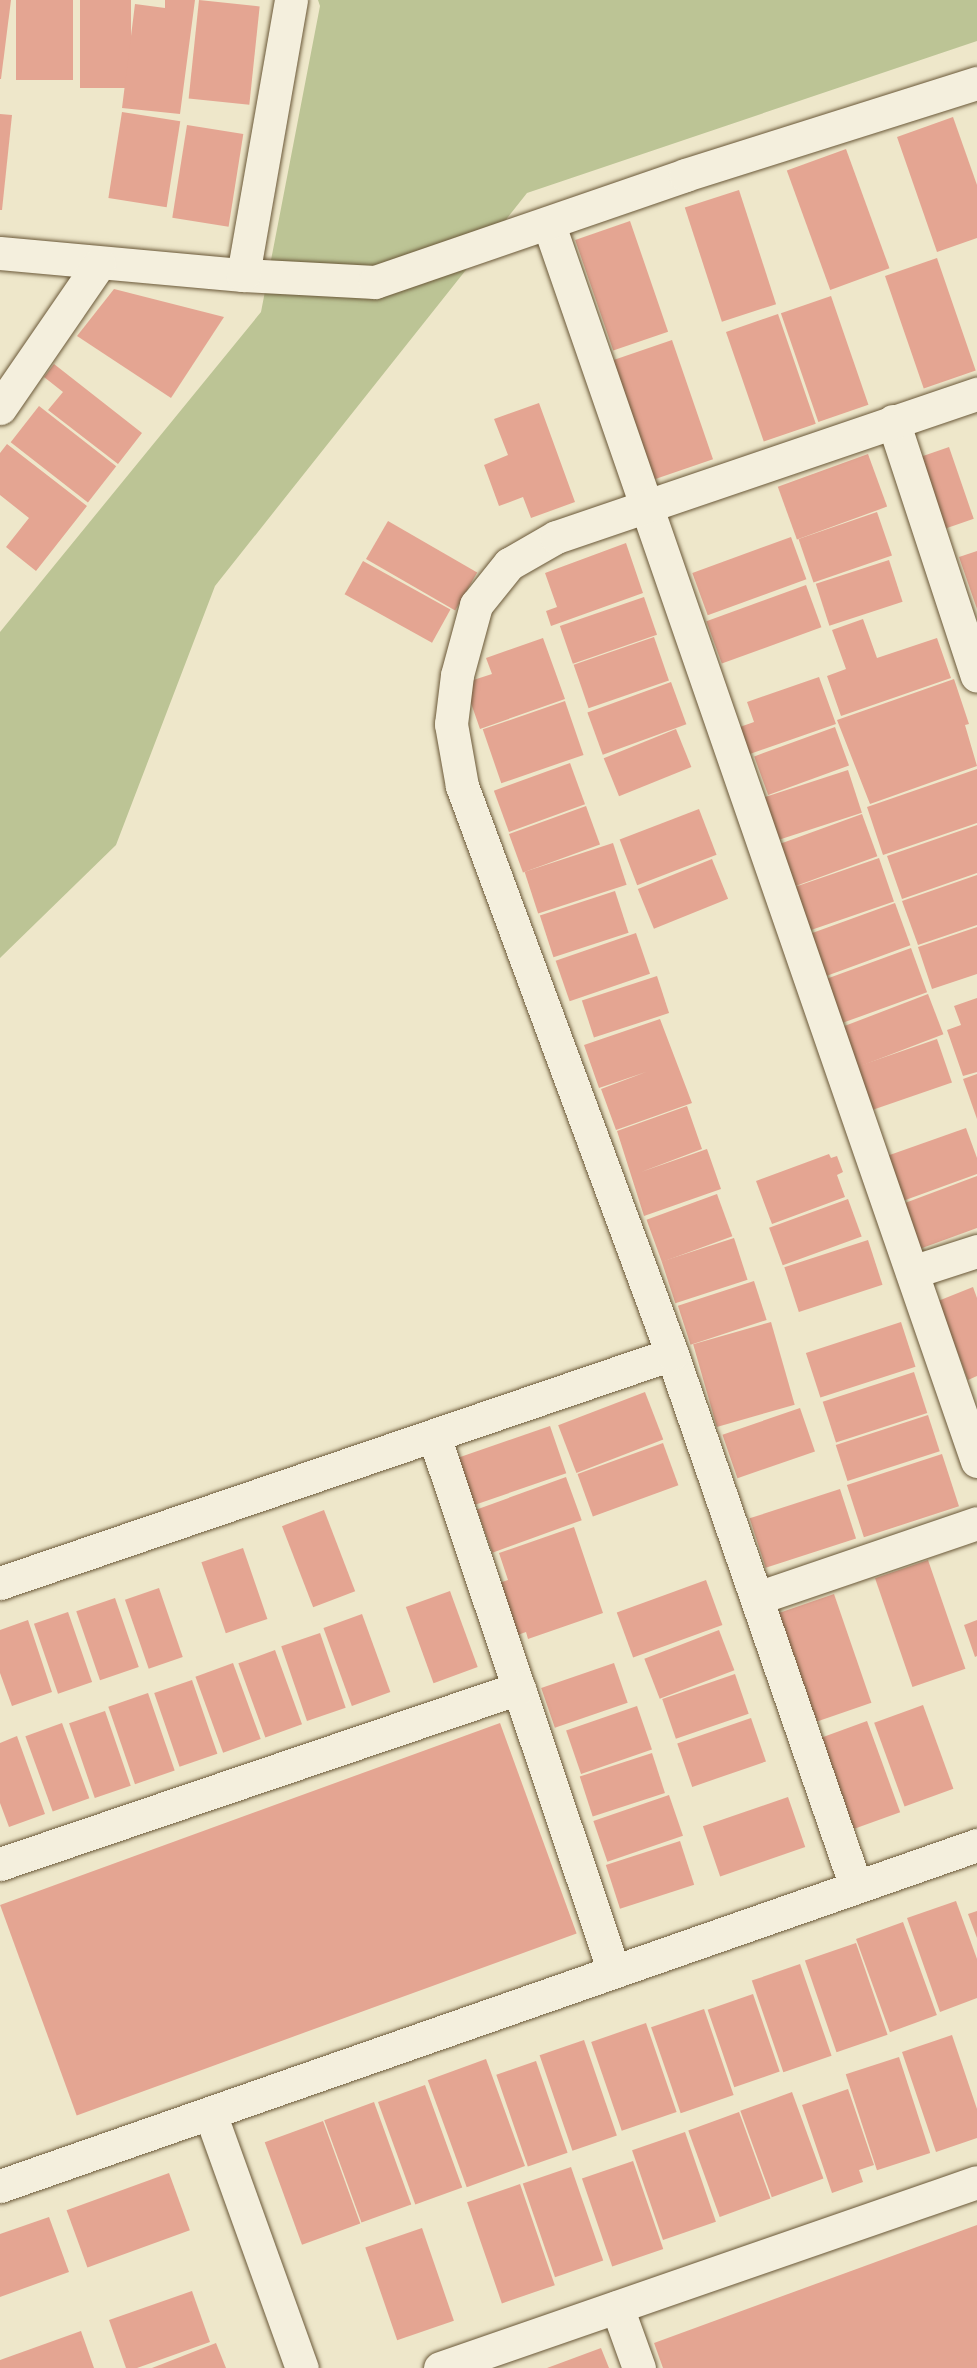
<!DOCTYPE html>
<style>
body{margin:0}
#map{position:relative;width:977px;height:2368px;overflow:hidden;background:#eee7ca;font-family:"IM FELL DW Pica",serif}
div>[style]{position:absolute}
.green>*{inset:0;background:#bcc495}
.building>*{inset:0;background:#e4a592;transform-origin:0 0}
.roads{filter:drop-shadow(0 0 2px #6a5838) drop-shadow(0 0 2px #6a5838)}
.minor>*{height:33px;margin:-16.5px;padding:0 16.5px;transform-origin:16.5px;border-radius:16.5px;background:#f4efdd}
span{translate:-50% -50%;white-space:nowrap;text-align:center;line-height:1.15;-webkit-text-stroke:5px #f4efdd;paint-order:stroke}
</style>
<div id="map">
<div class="green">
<div style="clip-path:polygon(318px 0,977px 0,977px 41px,527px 193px,215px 586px,116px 845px,0 958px,0 632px,261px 312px,320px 6px)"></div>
</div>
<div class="building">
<div style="clip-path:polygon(0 0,11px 0,1px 79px,0 79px)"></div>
<div style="left:16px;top:0;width:57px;height:80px"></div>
<div style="left:80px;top:0;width:51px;height:88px"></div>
<div style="clip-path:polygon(165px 0,195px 0,180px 114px,122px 108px,135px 4px,165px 8px)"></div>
<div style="left:199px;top:0;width:61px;height:99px;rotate:6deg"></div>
<div style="left:122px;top:112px;width:59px;height:87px;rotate:9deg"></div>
<div style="clip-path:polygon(0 114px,12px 115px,2px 210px,0 210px)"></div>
<div style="clip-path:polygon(953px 117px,977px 185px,977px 238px,937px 252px,897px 137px)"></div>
<div style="left:187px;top:125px;width:57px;height:94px;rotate:9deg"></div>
<div style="left:846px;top:149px;width:127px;height:63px;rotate:70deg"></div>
<div style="left:739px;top:190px;width:120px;height:57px;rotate:72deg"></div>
<div style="left:630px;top:221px;width:117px;height:58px;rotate:71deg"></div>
<div style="left:937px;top:258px;width:119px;height:55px;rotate:71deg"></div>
<div style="clip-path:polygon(114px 289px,224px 317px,171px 398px,77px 336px)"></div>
<div style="left:831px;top:296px;width:115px;height:53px;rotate:71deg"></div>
<div style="left:778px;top:314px;width:116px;height:55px;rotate:71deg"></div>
<div style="left:672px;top:340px;width:126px;height:71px;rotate:71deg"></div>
<div style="clip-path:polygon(54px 364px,142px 433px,118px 464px,48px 410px,63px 392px,44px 377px)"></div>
<div style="clip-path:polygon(539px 403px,575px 502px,531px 518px,523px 497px,499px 506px,484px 465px,508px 455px,494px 419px)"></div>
<div style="left:39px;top:406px;width:98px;height:46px;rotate:38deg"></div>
<div style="clip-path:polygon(7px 444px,87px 506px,36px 571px,6px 547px,29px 518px,0 495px,0 453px)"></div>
<div style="left:949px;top:447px;width:76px;height:32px;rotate:71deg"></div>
<div style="left:868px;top:454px;width:56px;height:96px;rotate:70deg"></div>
<div style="left:877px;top:512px;width:46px;height:83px;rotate:71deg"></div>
<div style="left:388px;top:521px;width:103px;height:44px;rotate:30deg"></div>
<div style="left:791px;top:537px;width:45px;height:105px;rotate:70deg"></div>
<div style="clip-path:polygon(626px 543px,643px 593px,551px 626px,546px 611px,557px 607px,545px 573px)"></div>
<div style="clip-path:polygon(977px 551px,977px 609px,959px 557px)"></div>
<div style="left:889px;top:560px;width:44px;height:77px;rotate:72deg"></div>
<div style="left:363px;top:561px;width:100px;height:38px;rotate:29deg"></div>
<div style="left:806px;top:585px;width:45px;height:106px;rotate:70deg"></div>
<div style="left:644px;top:597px;width:40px;height:89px;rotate:71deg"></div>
<div style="clip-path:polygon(863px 619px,877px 658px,937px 638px,951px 678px,841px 716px,827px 676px,846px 669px,832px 630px)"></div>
<div style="left:654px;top:637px;width:46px;height:85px;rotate:71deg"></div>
<div style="clip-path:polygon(543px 638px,565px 699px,480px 729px,464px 683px,492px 674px,486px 658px)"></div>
<div style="clip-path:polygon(819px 677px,836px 724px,747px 755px,737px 728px,754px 722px,747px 702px)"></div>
<div style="clip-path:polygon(954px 679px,969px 724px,965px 725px,977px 766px,870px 804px,837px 720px)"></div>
<div style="left:671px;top:682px;width:45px;height:89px;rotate:70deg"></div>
<div style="left:565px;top:701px;width:57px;height:87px;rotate:71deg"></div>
<div style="left:835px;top:727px;width:41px;height:86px;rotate:70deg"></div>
<div style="left:676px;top:729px;width:41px;height:78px;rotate:68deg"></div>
<div style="left:570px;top:763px;width:44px;height:81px;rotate:70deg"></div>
<div style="clip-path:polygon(977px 769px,977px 823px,883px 855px,867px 807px)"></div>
<div style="left:848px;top:770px;width:45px;height:92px;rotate:72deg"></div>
<div style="left:586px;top:806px;width:41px;height:82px;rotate:70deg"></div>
<div style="left:699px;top:809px;width:49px;height:85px;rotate:69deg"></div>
<div style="left:862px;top:814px;width:45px;height:87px;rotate:70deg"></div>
<div style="clip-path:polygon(977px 825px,977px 873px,902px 899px,887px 856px)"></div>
<div style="left:613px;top:843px;width:44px;height:93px;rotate:72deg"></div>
<div style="left:879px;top:858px;width:46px;height:90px;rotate:71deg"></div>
<div style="left:712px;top:859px;width:43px;height:80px;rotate:68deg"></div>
<div style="clip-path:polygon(977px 875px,977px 925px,918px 945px,902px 901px)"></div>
<div style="left:615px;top:891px;width:44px;height:79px;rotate:72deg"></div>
<div style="left:895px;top:903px;width:45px;height:91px;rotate:70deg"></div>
<div style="clip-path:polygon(977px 927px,977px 974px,932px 989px,918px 947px)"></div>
<div style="left:636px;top:933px;width:43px;height:85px;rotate:71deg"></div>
<div style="left:911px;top:948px;width:47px;height:94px;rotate:70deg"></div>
<div style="left:657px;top:976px;width:39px;height:79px;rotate:72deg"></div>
<div style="left:928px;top:994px;width:43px;height:95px;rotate:69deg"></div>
<div style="clip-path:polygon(977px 998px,977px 1072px,963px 1076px,947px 1030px,961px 1025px,954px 1006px)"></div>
<div style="clip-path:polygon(660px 1019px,692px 1103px,616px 1130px,601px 1089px,646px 1072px,599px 1088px,584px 1045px)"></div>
<div style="left:937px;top:1039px;width:46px;height:92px;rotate:71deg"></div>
<div style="clip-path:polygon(977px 1074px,977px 1119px,963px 1079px)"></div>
<div style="clip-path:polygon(687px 1106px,702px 1149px,641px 1172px,707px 1149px,721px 1189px,644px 1216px,617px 1131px)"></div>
<div style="clip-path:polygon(966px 1128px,977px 1158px,977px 1174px,900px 1202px,884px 1157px)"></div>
<div style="clip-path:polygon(829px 1154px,831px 1158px,837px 1156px,843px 1172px,837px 1175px,845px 1197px,772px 1224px,756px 1181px)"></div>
<div style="clip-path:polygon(977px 1176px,977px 1228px,914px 1251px,897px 1206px)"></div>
<div style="left:717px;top:1194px;width:45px;height:75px;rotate:70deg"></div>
<div style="left:848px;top:1199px;width:40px;height:84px;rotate:70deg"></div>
<div style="left:734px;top:1238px;width:44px;height:76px;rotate:72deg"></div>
<div style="left:868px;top:1240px;width:47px;height:88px;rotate:72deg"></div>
<div style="left:754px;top:1281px;width:41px;height:80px;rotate:72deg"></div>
<div style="clip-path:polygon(973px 1287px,977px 1298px,977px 1376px,968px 1380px,938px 1301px)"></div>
<div style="left:771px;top:1322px;width:86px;height:81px;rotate:74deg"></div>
<div style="left:901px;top:1322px;width:47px;height:100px;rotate:72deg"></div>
<div style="left:914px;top:1372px;width:43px;height:96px;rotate:72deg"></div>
<div style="left:645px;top:1392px;width:51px;height:93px;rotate:69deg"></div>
<div style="left:800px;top:1408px;width:46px;height:82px;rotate:71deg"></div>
<div style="left:928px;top:1415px;width:38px;height:97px;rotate:72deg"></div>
<div style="left:550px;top:1426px;width:50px;height:98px;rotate:71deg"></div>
<div style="left:663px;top:1443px;width:45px;height:91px;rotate:70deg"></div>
<div style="left:942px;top:1454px;width:55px;height:100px;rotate:72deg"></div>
<div style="left:566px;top:1477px;width:46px;height:95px;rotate:70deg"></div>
<div style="left:840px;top:1489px;width:52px;height:95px;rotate:72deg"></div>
<div style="left:324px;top:1510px;width:87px;height:45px;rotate:69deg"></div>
<div style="clip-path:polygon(574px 1527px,603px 1613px,528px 1639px,526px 1632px,512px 1637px,493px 1585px,508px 1580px,499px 1553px)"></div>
<div style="left:243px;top:1548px;width:75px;height:44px;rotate:71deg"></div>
<div style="left:928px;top:1560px;width:115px;height:56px;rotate:71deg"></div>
<div style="left:706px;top:1580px;width:48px;height:95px;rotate:70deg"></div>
<div style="left:159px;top:1588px;width:73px;height:36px;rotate:71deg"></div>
<div style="left:450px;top:1591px;width:81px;height:47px;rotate:70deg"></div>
<div style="left:834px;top:1594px;width:115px;height:59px;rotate:71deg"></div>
<div style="left:115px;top:1598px;width:73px;height:41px;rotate:71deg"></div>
<div style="left:68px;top:1612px;width:74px;height:36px;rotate:71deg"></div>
<div style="left:362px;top:1614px;width:83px;height:41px;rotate:70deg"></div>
<div style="clip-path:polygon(28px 1620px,52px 1692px,12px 1706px,0 1673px,0 1630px)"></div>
<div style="clip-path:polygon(977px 1620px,977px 1656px,975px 1657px,964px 1625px)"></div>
<div style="left:719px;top:1630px;width:43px;height:80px;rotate:69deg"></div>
<div style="left:320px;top:1633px;width:79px;height:41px;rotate:71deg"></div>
<div style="left:275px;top:1650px;width:79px;height:39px;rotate:70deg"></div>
<div style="left:233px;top:1663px;width:81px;height:40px;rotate:70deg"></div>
<div style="left:614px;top:1663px;width:42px;height:77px;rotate:71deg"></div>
<div style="left:735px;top:1674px;width:42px;height:77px;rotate:71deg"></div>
<div style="left:192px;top:1680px;width:78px;height:40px;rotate:71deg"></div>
<div style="left:148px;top:1693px;width:82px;height:42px;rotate:71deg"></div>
<div style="left:923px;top:1705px;width:89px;height:52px;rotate:70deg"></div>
<div style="left:637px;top:1706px;width:46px;height:75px;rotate:71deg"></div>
<div style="left:105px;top:1711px;width:79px;height:38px;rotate:71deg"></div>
<div style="left:751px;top:1718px;width:46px;height:78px;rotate:71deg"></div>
<div style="left:867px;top:1721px;width:97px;height:51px;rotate:70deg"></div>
<div style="left:62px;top:1723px;width:80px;height:39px;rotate:70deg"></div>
<div style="left:500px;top:1723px;width:224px;height:532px;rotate:70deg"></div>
<div style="clip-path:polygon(17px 1736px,45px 1814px,9px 1827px,0 1803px,0 1743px)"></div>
<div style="left:652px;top:1753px;width:42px;height:76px;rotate:72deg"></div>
<div style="left:669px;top:1795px;width:43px;height:80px;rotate:71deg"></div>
<div style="left:788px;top:1797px;width:53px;height:90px;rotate:71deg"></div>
<div style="left:680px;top:1841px;width:46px;height:78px;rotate:72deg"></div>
<div style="clip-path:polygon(956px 1901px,977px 1959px,977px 1998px,940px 2012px,907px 1918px)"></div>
<div style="clip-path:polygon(977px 1911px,977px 1938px,968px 1914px)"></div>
<div style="left:903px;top:1922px;width:99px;height:50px;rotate:70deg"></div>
<div style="left:856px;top:1943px;width:97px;height:54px;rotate:71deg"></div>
<div style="left:800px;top:1964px;width:97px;height:51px;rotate:71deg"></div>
<div style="left:753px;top:1994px;width:82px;height:48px;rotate:71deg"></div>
<div style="left:704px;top:2009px;width:91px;height:56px;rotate:71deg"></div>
<div style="left:646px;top:2023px;width:94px;height:58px;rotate:71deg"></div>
<div style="clip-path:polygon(952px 2035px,977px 2109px,977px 2138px,936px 2152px,902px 2052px)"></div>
<div style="left:584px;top:2040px;width:101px;height:47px;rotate:71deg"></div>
<div style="left:899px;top:2057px;width:101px;height:56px;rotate:72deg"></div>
<div style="left:486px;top:2059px;width:114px;height:62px;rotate:70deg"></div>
<div style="left:536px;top:2061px;width:97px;height:42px;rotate:71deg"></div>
<div style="left:425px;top:2085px;width:109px;height:50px;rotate:70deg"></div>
<div style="clip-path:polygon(848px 2089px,874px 2165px,859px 2170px,863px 2182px,832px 2193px,802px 2105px)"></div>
<div style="left:792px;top:2092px;width:92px;height:55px;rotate:70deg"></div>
<div style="left:374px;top:2102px;width:109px;height:53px;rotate:70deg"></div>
<div style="left:739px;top:2112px;width:92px;height:54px;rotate:70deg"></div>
<div style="left:323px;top:2121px;width:109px;height:62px;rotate:70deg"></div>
<div style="left:685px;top:2132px;width:95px;height:56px;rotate:71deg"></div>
<div style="left:633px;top:2161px;width:93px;height:54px;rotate:71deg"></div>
<div style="left:571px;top:2167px;width:99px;height:51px;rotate:71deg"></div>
<div style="left:169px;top:2173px;width:61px;height:109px;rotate:70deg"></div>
<div style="left:520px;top:2184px;width:107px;height:56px;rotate:71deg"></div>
<div style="clip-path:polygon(49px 2217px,69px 2272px,0 2297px,0 2234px)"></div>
<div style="clip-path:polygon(977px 2225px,977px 2368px,663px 2368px,654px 2343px)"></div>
<div style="left:422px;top:2228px;width:98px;height:60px;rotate:71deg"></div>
<div style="clip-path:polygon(192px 2291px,210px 2342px,137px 2368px,126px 2368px,109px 2320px)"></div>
<div style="clip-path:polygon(81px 2331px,94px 2368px,0 2368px,0 2360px)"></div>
<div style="clip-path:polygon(216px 2343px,226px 2368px,152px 2368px)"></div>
<div style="clip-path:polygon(601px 2348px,609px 2368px,547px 2368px)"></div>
</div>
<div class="roads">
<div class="minor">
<div style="left:549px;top:225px;width:1308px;rotate:70.9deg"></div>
<div style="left:0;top:253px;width:244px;rotate:5.2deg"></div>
<div style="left:243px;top:275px;width:132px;rotate:3deg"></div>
<div style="left:375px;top:282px;width:328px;rotate:-19deg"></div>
<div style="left:685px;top:175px;width:306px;rotate:-17.5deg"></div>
<div style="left:243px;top:275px;width:279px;rotate:-80.1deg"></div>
<div style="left:0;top:408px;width:175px;rotate:-55.5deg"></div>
<div style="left:893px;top:421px;width:268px;rotate:71.8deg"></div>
<div style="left:912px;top:1272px;width:68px;rotate:-17.9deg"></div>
<div style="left:434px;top:1436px;width:565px;rotate:71.44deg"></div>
<div style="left:0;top:1583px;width:710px;rotate:-18.82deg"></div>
<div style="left:757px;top:1598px;width:232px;rotate:-18.8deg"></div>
<div style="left:0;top:1864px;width:548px;rotate:-18.73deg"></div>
<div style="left:856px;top:1887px;width:564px;rotate:-109.05deg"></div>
<div style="left:672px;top:1354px;width:606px;rotate:-110.29deg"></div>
<div style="left:462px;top:786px;width:63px;rotate:-100.1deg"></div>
<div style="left:451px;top:724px;width:49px;rotate:-83deg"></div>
<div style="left:457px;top:675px;width:73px;rotate:-74.8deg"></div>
<div style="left:476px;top:605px;width:53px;rotate:-51.2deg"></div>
<div style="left:509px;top:564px;width:54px;rotate:-29.9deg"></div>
<div style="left:556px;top:537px;width:445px;rotate:-18.8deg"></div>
<div style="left:210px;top:2113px;width:271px;rotate:70.2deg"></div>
<div style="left:0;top:2186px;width:1035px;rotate:-19.24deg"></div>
<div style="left:617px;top:2307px;width:65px;rotate:70.2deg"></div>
<div style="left:440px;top:2368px;width:568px;rotate:-19.1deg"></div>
</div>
</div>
</div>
